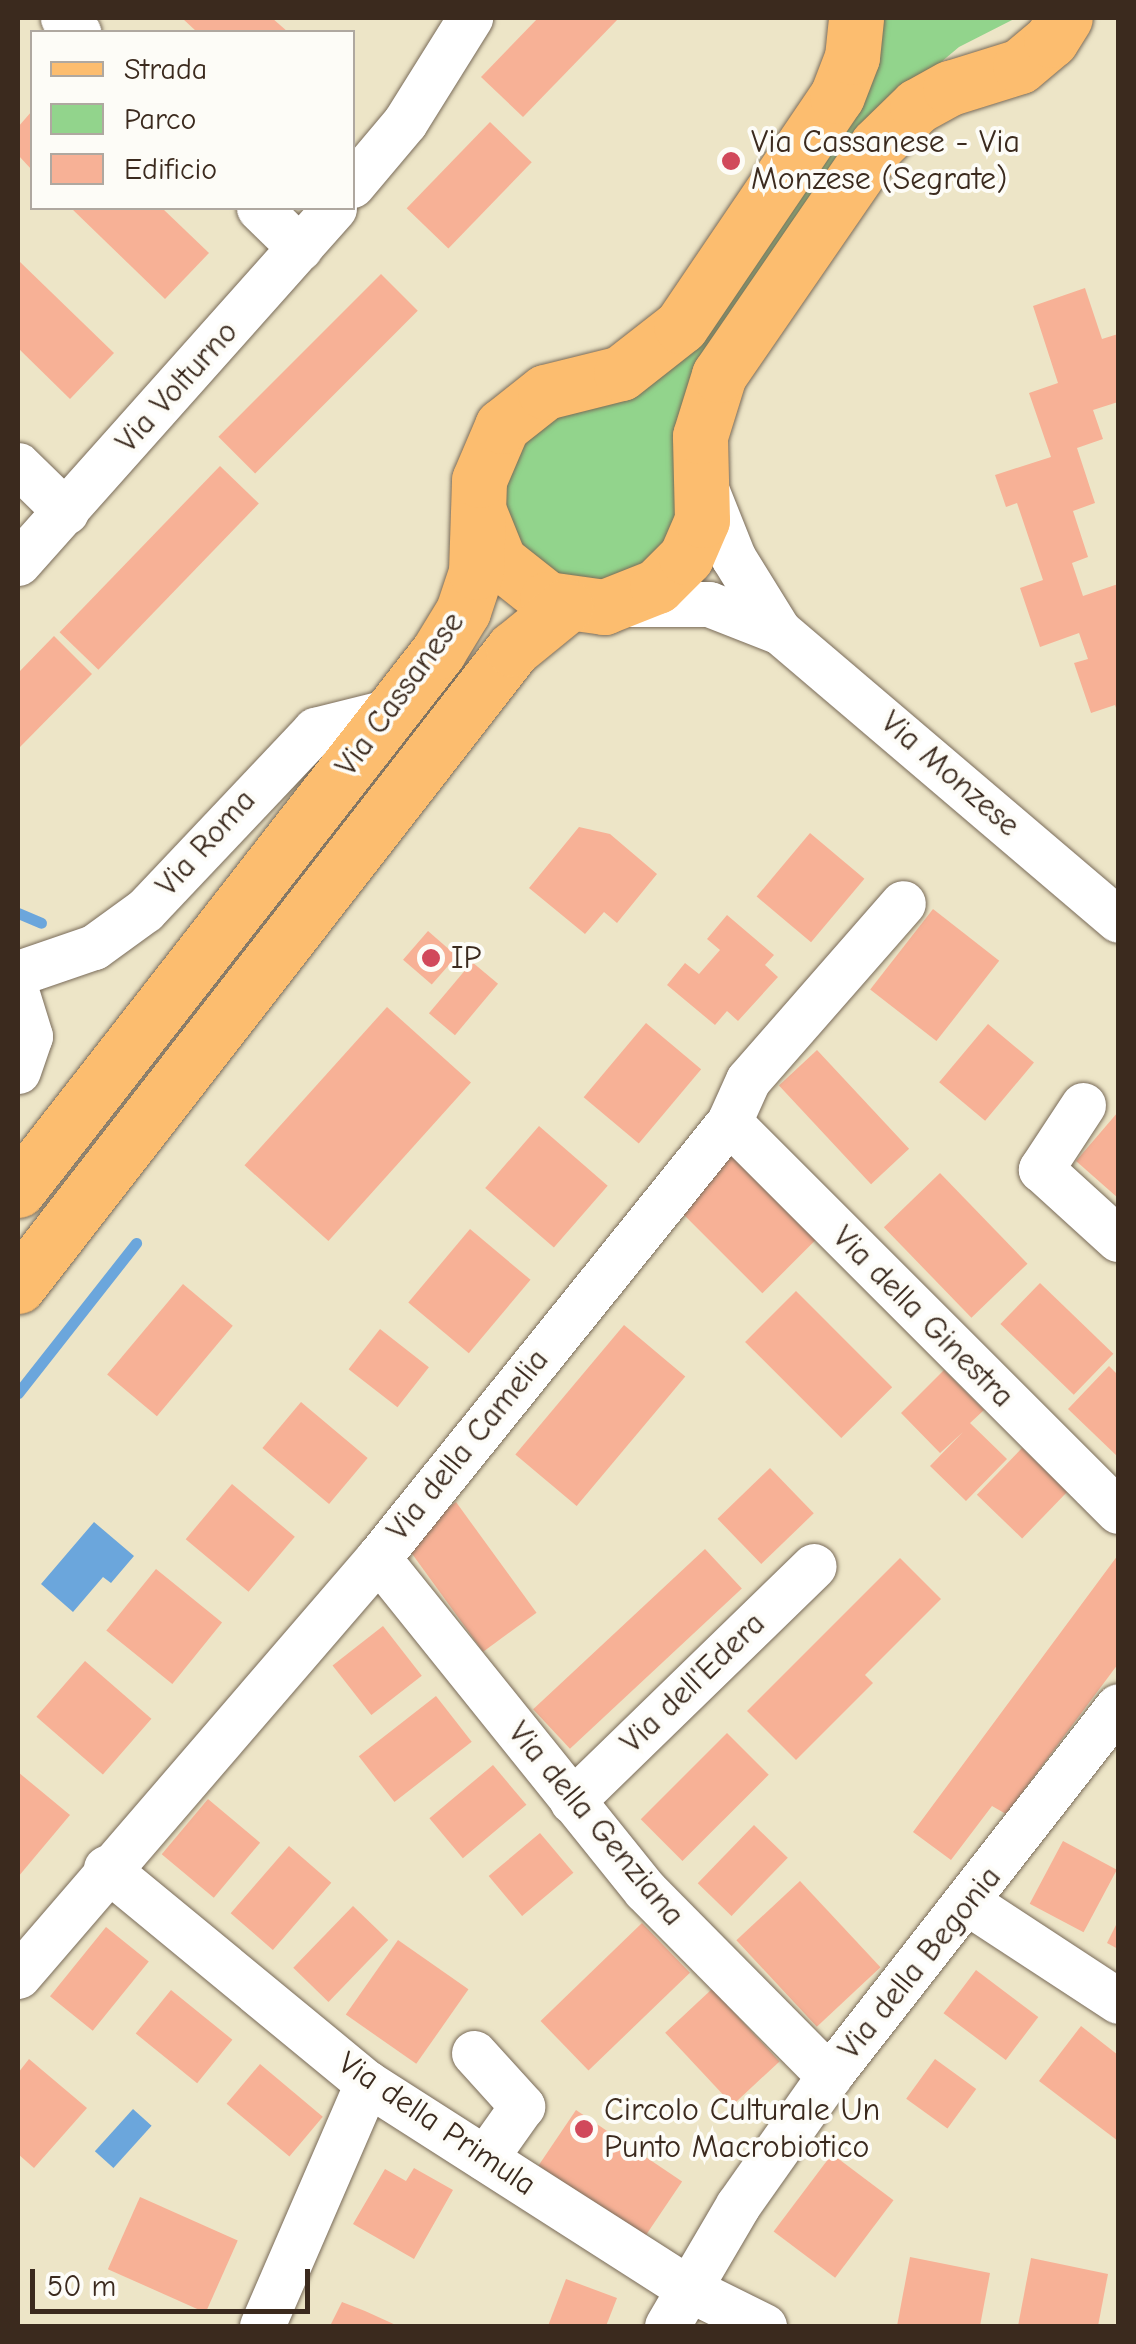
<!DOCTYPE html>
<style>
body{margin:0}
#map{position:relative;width:1136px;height:2344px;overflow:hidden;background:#ede5c7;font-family:"Comic Neue",sans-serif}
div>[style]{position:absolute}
.green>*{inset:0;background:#92d48c}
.water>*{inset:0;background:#6ba6dc;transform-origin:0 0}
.stream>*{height:11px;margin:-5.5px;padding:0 5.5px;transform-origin:5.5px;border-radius:5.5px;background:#6ba6dc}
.building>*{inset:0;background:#f7b196;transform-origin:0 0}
.roads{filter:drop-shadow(0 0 2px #796b59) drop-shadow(0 0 2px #796b59)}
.minor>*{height:45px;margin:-22.5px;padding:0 22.5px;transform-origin:22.5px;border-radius:22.5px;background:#fff}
.major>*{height:55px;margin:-27.5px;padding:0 27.5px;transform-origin:27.5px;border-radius:27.5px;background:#fcbd6f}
.dots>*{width:28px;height:28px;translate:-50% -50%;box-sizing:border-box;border:5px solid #fdfcf7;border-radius:50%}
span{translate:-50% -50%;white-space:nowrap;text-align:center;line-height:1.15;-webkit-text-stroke:8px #fdfcf7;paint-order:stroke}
.poi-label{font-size:32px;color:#3b2a1e}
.left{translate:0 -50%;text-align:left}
.street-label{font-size:32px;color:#3b2a1e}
.frame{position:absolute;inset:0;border:20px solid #3b2a1e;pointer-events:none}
.legend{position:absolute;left:30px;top:30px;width:325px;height:180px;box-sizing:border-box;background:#fdfcf7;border:2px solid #afa8a0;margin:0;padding:12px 18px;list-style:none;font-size:30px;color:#3b2a1e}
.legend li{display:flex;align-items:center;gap:20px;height:50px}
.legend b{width:50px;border:2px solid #afa8a0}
.scale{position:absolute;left:30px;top:2269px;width:280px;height:45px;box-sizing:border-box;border:5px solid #3b2a1e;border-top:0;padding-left:12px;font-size:30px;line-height:35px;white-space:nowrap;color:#3b2a1e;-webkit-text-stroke:8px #fdfcf7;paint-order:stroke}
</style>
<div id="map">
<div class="green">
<div style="clip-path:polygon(877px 18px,1016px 18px,959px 47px,903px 94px,801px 240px,680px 520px,649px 566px,584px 586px,524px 558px,498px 499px,520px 433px,593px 399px)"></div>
</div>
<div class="water">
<div style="clip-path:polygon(94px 1522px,134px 1556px,111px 1583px,103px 1577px,73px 1612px,41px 1584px)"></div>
<div style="left:133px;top:2109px;width:25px;height:57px;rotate:42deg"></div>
</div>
<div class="stream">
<div style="left:18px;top:913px;width:25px;rotate:23deg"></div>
<div style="left:18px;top:1393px;width:191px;rotate:-51.8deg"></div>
</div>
<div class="building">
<div style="clip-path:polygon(182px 18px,272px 18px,288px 32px,197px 32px)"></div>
<div style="clip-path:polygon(538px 18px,619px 18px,523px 117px,481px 77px)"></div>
<div style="clip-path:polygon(32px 111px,32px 170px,18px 155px,18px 127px)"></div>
<div style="left:490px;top:122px;width:58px;height:120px;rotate:44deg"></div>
<div style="clip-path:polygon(71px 208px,162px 208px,209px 253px,165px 299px)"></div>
<div style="clip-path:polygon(18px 260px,114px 353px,70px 399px,18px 348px)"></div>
<div style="left:381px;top:274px;width:52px;height:230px;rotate:45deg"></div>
<div style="clip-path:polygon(1085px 288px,1102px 339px,1118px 334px,1118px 402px,1093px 410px,1103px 439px,1077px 448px,1095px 503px,1073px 511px,1088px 557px,1072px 563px,1083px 596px,1118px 584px,1118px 714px,1115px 705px,1091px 713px,1074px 663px,1088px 659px,1079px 633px,1040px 647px,1020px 588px,1043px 580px,1017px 503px,1006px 507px,995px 475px,1051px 457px,1029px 393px,1058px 383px,1033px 306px)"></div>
<div style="left:220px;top:466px;width:54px;height:231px;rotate:44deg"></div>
<div style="clip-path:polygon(54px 636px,92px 674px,18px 749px,18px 673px)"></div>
<div style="clip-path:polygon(579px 827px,610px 834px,657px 874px,617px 923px,604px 912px,585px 934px,529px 888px)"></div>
<div style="left:810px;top:833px;width:71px;height:83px;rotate:40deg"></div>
<div style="left:933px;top:909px;width:84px;height:102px;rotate:38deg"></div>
<div style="clip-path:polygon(727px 915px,774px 955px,765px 965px,778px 977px,738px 1021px,727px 1011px,715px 1025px,667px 985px,685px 963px,699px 974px,720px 950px,707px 939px)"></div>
<div style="left:428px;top:931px;width:38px;height:38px;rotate:41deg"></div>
<div style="left:472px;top:962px;width:34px;height:67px;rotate:40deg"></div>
<div style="left:387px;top:1007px;width:113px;height:213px;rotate:42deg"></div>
<div style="left:646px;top:1023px;width:72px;height:97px;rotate:40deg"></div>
<div style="left:988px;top:1024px;width:60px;height:76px;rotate:40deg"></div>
<div style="left:817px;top:1050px;width:135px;height:52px;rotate:47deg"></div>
<div style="clip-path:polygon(1118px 1112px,1118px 1198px,1076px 1161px)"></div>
<div style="left:539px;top:1126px;width:91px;height:82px;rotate:41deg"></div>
<div style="left:727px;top:1149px;width:127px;height:77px;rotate:45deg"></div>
<div style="left:940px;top:1173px;width:126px;height:78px;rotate:46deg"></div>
<div style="left:470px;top:1229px;width:79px;height:96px;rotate:40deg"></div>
<div style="left:1040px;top:1283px;width:102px;height:57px;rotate:44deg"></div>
<div style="left:183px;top:1284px;width:65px;height:118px;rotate:40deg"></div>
<div style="left:796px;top:1291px;width:136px;height:72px;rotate:45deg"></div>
<div style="left:624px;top:1325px;width:80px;height:169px;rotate:40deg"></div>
<div style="left:380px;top:1329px;width:62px;height:51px;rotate:38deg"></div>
<div style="clip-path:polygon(1109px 1366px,1118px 1375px,1118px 1457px,1068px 1409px)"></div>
<div style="clip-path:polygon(944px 1370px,984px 1410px,970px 1423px,1007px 1459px,966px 1501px,930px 1466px,963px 1432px,940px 1453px,901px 1413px)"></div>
<div style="left:301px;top:1402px;width:87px;height:60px;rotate:40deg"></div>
<div style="left:1022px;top:1448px;width:63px;height:65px;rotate:44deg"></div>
<div style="left:770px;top:1468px;width:63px;height:73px;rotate:46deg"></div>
<div style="left:232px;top:1484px;width:82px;height:72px;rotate:40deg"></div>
<div style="left:456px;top:1502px;width:137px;height:66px;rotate:54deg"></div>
<div style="left:705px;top:1549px;width:54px;height:235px;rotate:47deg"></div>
<div style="clip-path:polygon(1118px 1555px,1118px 1664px,1006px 1814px,992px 1806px,951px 1860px,913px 1832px)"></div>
<div style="clip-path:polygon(900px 1558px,941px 1599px,865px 1675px,873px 1683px,796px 1760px,747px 1711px)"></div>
<div style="left:156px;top:1569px;width:85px;height:79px;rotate:39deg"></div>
<div style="left:383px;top:1626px;width:63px;height:64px;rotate:52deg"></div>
<div style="left:85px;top:1661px;width:88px;height:74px;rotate:41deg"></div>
<div style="left:436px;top:1696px;width:58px;height:98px;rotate:52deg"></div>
<div style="left:727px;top:1733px;width:59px;height:122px;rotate:45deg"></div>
<div style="left:493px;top:1765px;width:52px;height:83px;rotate:50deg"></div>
<div style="clip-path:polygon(18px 1772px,70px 1815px,18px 1877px)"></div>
<div style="left:208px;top:1799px;width:68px;height:72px;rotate:40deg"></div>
<div style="left:754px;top:1825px;width:47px;height:81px;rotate:44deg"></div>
<div style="left:540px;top:1833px;width:52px;height:67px;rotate:50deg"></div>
<div style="left:1063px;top:1841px;width:61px;height:71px;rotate:28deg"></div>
<div style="left:289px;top:1846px;width:56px;height:89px;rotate:41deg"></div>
<div style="left:800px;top:1881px;width:118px;height:87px;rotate:47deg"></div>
<div style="left:353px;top:1906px;width:49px;height:86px;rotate:44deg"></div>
<div style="clip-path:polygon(1118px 1921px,1118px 1949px,1107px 1943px)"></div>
<div style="left:642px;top:1923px;width:69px;height:141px;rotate:46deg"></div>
<div style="left:106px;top:1927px;width:55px;height:89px;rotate:39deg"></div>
<div style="left:398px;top:1940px;width:86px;height:91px;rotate:35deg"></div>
<div style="left:976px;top:1970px;width:78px;height:54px;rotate:37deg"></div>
<div style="left:712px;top:1989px;width:99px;height:64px;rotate:47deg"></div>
<div style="left:171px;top:1990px;width:79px;height:56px;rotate:39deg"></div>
<div style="clip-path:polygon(1081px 2026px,1118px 2055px,1118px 2141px,1039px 2081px)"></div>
<div style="clip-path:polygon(29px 2059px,87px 2108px,34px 2168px,18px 2154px,18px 2073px)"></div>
<div style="left:935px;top:2059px;width:51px;height:49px;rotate:36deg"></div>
<div style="left:260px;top:2064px;width:82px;height:52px;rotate:40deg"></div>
<div style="left:576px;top:2110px;width:128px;height:67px;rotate:34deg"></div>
<div style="left:832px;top:2154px;width:77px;height:97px;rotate:37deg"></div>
<div style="clip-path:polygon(414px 2168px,453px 2190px,414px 2259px,353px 2224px,385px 2169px,406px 2181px)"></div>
<div style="left:140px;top:2197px;width:107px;height:79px;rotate:24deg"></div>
<div style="clip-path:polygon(910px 2257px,990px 2273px,980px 2326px,897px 2326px)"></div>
<div style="clip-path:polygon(1031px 2258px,1108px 2274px,1098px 2326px,1018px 2326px)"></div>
<div style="clip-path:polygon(566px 2279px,617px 2298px,606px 2326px,548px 2326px)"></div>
<div style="clip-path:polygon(342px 2302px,365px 2311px,398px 2326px,330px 2326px)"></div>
</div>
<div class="roads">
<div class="minor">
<div style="left:63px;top:18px;width:21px;rotate:43deg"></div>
<div style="left:352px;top:185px;width:82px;rotate:-49.9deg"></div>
<div style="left:405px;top:122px;width:123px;rotate:-58deg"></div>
<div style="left:259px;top:208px;width:57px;rotate:44.3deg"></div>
<div style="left:18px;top:465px;width:67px;rotate:44.4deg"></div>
<div style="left:704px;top:484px;width:79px;rotate:68.3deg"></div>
<div style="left:733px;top:557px;width:86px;rotate:58.3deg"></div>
<div style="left:18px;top:563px;width:475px;rotate:-48.3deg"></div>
<div style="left:620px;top:604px;width:89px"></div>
<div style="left:709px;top:604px;width:76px;rotate:21.5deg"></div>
<div style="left:780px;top:632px;width:444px;rotate:40.4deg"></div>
<div style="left:18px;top:973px;width:80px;rotate:-18.9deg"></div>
<div style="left:94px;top:947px;width:63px;rotate:-36deg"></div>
<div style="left:145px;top:910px;width:248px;rotate:-46.6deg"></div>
<div style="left:315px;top:730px;width:78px;rotate:-14deg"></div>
<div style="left:18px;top:997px;width:41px;rotate:72.9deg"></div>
<div style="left:30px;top:1036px;width:37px;rotate:109deg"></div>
<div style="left:1083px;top:1105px;width:77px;rotate:123.3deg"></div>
<div style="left:1041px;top:1169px;width:104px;rotate:42.3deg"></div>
<div style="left:729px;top:1122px;width:550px;rotate:45deg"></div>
<div style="left:378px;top:1558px;width:426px;rotate:51.2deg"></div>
<div style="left:645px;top:1890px;width:262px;rotate:45.3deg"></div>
<div style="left:572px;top:1801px;width:337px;rotate:-44.2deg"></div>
<div style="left:106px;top:1868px;width:338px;rotate:39.5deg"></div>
<div style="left:367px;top:2083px;width:380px;rotate:32.6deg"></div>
<div style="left:687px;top:2288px;width:86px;rotate:26.3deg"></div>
<div style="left:970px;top:1904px;width:177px;rotate:33.2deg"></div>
<div style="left:18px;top:1976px;width:552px;rotate:-49.26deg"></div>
<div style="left:378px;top:1558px;width:560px;rotate:-51.16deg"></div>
<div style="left:729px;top:1122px;width:46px;rotate:-65.7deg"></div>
<div style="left:748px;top:1080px;width:235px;rotate:-48.8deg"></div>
<div style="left:474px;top:2053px;width:72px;rotate:47.8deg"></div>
<div style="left:522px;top:2106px;width:64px;rotate:125.4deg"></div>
<div style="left:262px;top:2326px;width:265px;rotate:-66.6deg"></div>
<div style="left:667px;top:2326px;width:140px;rotate:-59.6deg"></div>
<div style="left:738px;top:2205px;width:158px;rotate:-54.8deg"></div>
<div style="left:829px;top:2076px;width:469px;rotate:-52deg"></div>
</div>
<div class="major">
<div style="left:480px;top:514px;width:51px;rotate:68deg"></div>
<div style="left:499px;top:561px;width:61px;rotate:38.4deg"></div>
<div style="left:547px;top:599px;width:58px;rotate:8deg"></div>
<div style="left:604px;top:607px;width:57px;rotate:-21.6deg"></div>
<div style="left:657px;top:586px;width:41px;rotate:-45deg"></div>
<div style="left:686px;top:557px;width:40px;rotate:-66.6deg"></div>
<div style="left:702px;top:520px;width:84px;rotate:-91.4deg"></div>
<div style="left:700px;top:436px;width:64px;rotate:-72.7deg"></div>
<div style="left:719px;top:375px;width:279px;rotate:-55.5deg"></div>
<div style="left:877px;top:145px;width:56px;rotate:-44.3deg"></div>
<div style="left:917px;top:106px;width:38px;rotate:-29deg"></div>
<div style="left:950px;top:88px;width:73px;rotate:-17.4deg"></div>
<div style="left:1020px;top:66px;width:40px;rotate:-40deg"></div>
<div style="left:1051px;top:40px;width:26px;rotate:-58deg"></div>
<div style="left:18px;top:1190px;width:683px;rotate:-52.02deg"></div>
<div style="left:438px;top:652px;width:48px;rotate:-58.6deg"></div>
<div style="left:463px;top:611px;width:41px;rotate:-71.6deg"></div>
<div style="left:476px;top:572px;width:92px;rotate:-88.1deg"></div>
<div style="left:479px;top:480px;width:59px;rotate:-66.9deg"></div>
<div style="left:502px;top:426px;width:55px;rotate:-38.3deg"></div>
<div style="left:545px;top:392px;width:78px;rotate:-14deg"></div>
<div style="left:621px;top:373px;width:76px;rotate:-38.1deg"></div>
<div style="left:681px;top:326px;width:278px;rotate:-55.9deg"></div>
<div style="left:837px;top:96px;width:42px;rotate:-69deg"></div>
<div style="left:852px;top:57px;width:39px;rotate:-84deg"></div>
<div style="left:18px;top:1286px;width:807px;rotate:-52.15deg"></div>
<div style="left:513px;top:649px;width:68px;rotate:-39.1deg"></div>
</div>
</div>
<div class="dots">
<div style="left:731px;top:161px;background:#d1495b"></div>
<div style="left:431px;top:958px;background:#d1495b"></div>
<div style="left:584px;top:2129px;background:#d1495b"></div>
</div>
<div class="poi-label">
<span class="left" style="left:751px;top:161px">Via Cassanese - Via<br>Monzese (Segrate)</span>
<span class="left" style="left:451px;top:958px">IP</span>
<span class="left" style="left:604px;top:2129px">Circolo Culturale Un<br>Punto Macrobiotico</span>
</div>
<div class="street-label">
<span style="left:177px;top:387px;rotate:-48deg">Via Volturno</span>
<span style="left:400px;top:694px;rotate:-54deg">Via Cassanese</span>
<span style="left:950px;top:774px;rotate:41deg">Via Monzese</span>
<span style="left:206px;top:843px;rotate:-48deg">Via Roma</span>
<span style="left:923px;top:1317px;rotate:45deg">Via della Ginestra</span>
<span style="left:468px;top:1445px;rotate:-51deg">Via della Camelia</span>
<span style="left:693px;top:1683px;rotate:-44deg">Via dell'Edera</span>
<span style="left:596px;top:1824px;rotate:50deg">Via della Genziana</span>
<span style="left:920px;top:1963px;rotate:-51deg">Via della Begonia</span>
<span style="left:437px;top:2124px;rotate:34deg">Via della Primula</span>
</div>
<div class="frame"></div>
<ul class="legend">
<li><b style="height:12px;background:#fcbd6f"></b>Strada</li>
<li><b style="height:28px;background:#92d48c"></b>Parco</li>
<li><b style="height:28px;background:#f7b196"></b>Edificio</li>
</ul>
<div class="scale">50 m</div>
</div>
